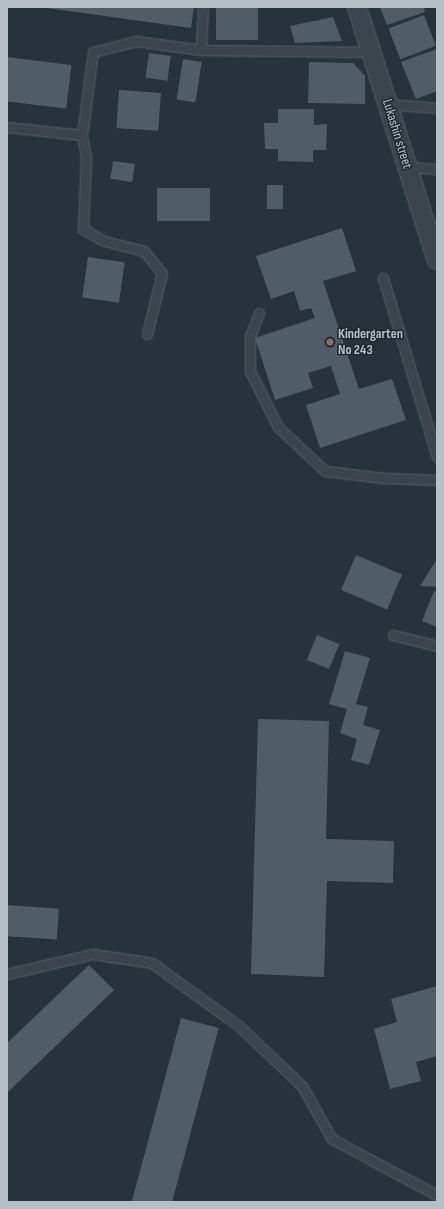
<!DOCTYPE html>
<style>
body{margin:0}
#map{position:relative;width:444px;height:1209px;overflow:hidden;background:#27323c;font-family:"Sofia Sans Condensed",sans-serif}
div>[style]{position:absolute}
.building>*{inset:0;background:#505d67;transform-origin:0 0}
.roads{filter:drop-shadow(0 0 1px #59626a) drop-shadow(0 0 1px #59626a)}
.lane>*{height:9px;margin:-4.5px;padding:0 4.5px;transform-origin:4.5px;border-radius:4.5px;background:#3b444d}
.street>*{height:18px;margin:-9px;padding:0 9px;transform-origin:9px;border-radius:9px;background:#3b444d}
.dots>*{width:11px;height:11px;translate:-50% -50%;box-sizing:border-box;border:2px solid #202932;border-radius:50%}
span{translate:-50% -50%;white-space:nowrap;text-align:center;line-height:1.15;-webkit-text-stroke:3px #202932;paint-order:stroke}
.street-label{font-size:14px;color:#b7bfc7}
.poi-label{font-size:14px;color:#b7bfc7;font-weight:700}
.left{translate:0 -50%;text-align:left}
.frame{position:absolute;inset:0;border:8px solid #b7bfc7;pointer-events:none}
</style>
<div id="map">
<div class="building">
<div style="clip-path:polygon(40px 7px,194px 7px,191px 28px)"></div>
<div style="left:216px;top:7px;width:42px;height:33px"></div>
<div style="clip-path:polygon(380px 7px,424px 7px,425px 12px,387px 25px)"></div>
<div style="left:424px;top:15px;width:33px;height:38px;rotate:69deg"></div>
<div style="clip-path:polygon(333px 17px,342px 41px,295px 43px,290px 26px)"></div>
<div style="clip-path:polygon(437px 49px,437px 91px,416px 99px,401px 62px)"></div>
<div style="left:149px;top:53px;width:22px;height:25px;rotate:8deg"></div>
<div style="left:7px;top:57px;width:65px;height:44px;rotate:7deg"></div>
<div style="left:183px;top:59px;width:19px;height:41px;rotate:9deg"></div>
<div style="clip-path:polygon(309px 62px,353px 63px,365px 76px,365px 104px,308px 103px)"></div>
<div style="left:119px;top:90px;width:42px;height:38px;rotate:4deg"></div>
<div style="clip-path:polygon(278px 109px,314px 109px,314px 125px,327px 124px,326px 150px,313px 150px,313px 162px,278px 161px,278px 149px,265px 149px,264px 123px,278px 123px)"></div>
<div style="left:113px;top:161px;width:22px;height:18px;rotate:8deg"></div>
<div style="left:267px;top:185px;width:16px;height:24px"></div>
<div style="left:210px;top:188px;width:33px;height:53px;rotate:90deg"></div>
<div style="clip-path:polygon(342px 228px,356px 271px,323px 281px,359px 389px,392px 379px,406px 420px,320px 448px,306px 405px,340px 394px,331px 366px,308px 373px,313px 388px,275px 400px,255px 338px,315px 318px,311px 308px,300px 311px,294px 291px,271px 299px,256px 256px)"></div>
<div style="left:88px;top:257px;width:37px;height:41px;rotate:8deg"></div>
<div style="left:356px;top:555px;width:50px;height:38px;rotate:23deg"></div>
<div style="clip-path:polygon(437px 559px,437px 587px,420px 586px)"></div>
<div style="clip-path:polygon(434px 591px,437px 592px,437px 627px,422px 621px)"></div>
<div style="left:317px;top:635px;width:24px;height:27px;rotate:22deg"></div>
<div style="clip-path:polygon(345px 651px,370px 658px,356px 704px,368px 707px,363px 725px,380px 730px,369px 765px,351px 760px,357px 739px,340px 733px,347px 709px,329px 704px)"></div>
<div style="clip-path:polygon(258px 719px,329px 721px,326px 839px,394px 841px,393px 883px,327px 881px,324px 977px,251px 974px)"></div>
<div style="left:7px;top:905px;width:52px;height:31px;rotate:4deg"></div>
<div style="clip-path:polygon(89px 965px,114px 990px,7px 1093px,7px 1043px)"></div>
<div style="clip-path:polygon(437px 986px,437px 1056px,416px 1062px,421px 1081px,390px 1089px,374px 1029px,397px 1022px,391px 999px)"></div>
<div style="left:181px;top:1018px;width:39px;height:191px;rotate:15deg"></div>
</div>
<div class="roads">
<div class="lane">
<div style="left:203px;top:7px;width:43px;rotate:92.7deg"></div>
<div style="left:201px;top:50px;width:171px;rotate:0.7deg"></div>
<div style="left:388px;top:104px;width:49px;rotate:4.7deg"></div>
<div style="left:7px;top:127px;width:75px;rotate:6.1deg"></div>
<div style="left:82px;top:135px;width:84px;rotate:-82.5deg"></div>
<div style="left:93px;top:52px;width:44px;rotate:-14.3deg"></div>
<div style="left:136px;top:41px;width:66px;rotate:7.9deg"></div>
<div style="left:82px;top:135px;width:23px;rotate:80deg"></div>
<div style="left:86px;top:158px;width:71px;rotate:92.4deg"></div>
<div style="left:83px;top:229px;width:24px;rotate:30deg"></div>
<div style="left:104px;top:241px;width:41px;rotate:14deg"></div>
<div style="left:144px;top:251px;width:28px;rotate:51deg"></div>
<div style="left:162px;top:273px;width:63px;rotate:103.8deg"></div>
<div style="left:408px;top:167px;width:29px;rotate:4deg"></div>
<div style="left:383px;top:278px;width:187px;rotate:73.2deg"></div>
<div style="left:259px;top:313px;width:25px;rotate:111deg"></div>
<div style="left:250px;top:336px;width:35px;rotate:90deg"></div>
<div style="left:250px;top:371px;width:63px;rotate:63.4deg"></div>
<div style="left:278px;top:427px;width:64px;rotate:43.1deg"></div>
<div style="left:325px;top:471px;width:59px;rotate:6.8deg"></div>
<div style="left:384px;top:478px;width:53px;rotate:2.2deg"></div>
<div style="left:393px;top:635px;width:45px;rotate:14deg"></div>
<div style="left:7px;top:974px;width:87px;rotate:-13.2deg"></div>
<div style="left:92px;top:954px;width:61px;rotate:8.5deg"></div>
<div style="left:152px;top:963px;width:107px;rotate:35.9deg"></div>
<div style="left:239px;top:1026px;width:87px;rotate:43.6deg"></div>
<div style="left:302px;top:1086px;width:61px;rotate:60.5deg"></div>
<div style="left:332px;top:1139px;width:119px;rotate:28.1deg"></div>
</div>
<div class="street">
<div style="left:357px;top:7px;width:265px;rotate:72.5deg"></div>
</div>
</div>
<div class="dots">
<div style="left:330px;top:342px;background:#8d6e63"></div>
</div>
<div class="street-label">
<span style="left:397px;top:134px;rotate:73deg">Lukashin street</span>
</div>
<div class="poi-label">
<span class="left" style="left:338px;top:342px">Kindergarten<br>No 243</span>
</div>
<div class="frame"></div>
</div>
